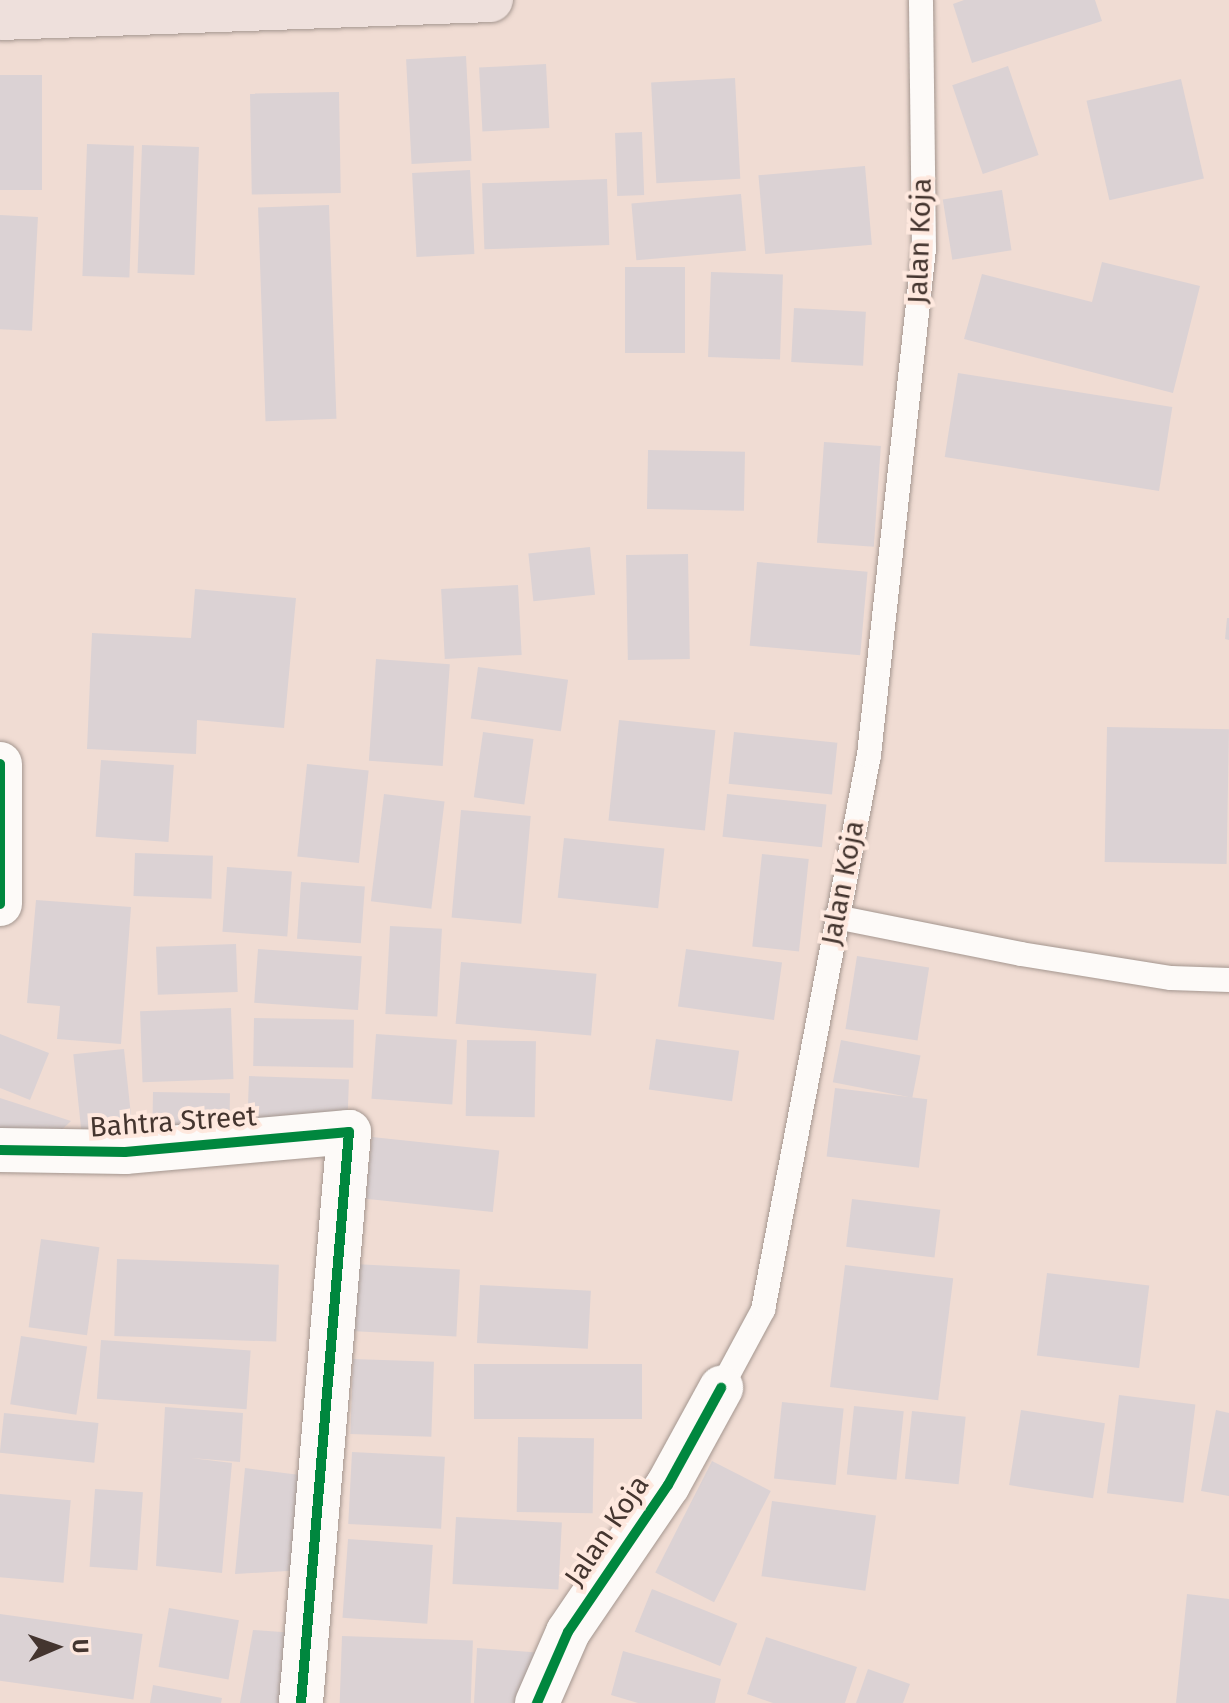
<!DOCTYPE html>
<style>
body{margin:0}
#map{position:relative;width:1229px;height:1703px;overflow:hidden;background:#f0dcd3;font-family:"Fira Sans",sans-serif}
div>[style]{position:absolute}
.building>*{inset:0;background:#dbd2d4;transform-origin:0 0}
.roads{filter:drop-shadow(0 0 2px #a4968f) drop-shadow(0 0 2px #a4968f)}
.service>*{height:24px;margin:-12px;padding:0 12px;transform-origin:12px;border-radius:12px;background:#fdfaf8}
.minor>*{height:44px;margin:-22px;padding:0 22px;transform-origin:22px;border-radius:22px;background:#fdfaf8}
.trunk>*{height:44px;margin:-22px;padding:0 22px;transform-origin:22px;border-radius:22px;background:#eee0dc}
.cycleway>*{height:10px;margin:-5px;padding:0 5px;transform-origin:5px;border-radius:5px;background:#00873e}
span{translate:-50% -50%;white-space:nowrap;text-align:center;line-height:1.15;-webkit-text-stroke:8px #fee8de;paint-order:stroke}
.street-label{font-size:28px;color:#44352f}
.north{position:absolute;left:16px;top:1607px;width:80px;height:80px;-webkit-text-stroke:6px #fee8de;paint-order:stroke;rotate:88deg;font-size:22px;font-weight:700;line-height:32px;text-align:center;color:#44352f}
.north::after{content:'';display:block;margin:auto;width:28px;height:36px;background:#44352f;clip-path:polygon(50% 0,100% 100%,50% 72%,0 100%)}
</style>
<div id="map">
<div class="building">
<div style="clip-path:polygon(964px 0,1095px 0,1102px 21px,972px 63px,953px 4px)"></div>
<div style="left:466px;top:56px;width:105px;height:60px;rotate:87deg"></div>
<div style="left:546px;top:64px;width:64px;height:67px;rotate:87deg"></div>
<div style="left:1008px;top:66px;width:94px;height:59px;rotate:71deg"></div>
<div style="left:42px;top:75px;width:115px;height:42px;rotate:90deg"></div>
<div style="left:735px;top:78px;width:101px;height:84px;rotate:87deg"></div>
<div style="left:1181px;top:79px;width:102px;height:97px;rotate:77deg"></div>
<div style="left:339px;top:92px;width:101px;height:89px;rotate:89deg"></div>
<div style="left:642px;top:132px;width:63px;height:27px;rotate:88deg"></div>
<div style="left:87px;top:144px;width:47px;height:132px;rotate:2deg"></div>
<div style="left:142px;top:145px;width:57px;height:128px;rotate:2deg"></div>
<div style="left:865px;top:166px;width:79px;height:107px;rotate:85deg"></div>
<div style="left:470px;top:170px;width:84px;height:58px;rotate:87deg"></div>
<div style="left:607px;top:179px;width:66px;height:125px;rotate:88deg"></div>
<div style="left:1002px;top:190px;width:61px;height:60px;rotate:81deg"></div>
<div style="left:741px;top:194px;width:57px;height:110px;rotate:85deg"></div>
<div style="left:329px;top:205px;width:214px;height:71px;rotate:88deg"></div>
<div style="left:0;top:215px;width:38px;height:114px;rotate:3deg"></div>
<div style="clip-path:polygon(1102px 262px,1200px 286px,1173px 393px,964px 339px,982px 274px,1092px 302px)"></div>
<div style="left:625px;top:267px;width:60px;height:86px"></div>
<div style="left:711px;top:272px;width:72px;height:85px;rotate:2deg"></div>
<div style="left:794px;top:308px;width:72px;height:54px;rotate:3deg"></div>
<div style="left:958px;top:373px;width:217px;height:85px;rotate:9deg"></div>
<div style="left:824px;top:442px;width:57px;height:101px;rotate:4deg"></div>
<div style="left:648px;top:450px;width:97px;height:59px;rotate:1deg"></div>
<div style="left:590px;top:547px;width:48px;height:62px;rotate:84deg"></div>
<div style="left:688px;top:554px;width:105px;height:62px;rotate:89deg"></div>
<div style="left:757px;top:562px;width:111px;height:84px;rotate:5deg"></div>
<div style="left:518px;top:585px;width:70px;height:77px;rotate:87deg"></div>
<div style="clip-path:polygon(195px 589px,296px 598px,284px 728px,197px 720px,196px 754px,87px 749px,92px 633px,191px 638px)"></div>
<div style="clip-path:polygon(1227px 618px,1229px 618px,1229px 640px,1225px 639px)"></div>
<div style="left:376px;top:659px;width:74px;height:102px;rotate:4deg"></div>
<div style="left:478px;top:667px;width:91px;height:52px;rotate:8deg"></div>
<div style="left:619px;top:720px;width:97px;height:101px;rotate:6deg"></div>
<div style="left:1107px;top:727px;width:122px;height:135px;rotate:1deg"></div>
<div style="left:483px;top:732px;width:51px;height:66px;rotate:8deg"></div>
<div style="left:734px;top:732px;width:104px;height:52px;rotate:6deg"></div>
<div style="left:101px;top:760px;width:73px;height:77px;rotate:4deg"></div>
<div style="left:307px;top:764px;width:62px;height:93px;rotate:6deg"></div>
<div style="left:384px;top:794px;width:61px;height:108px;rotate:7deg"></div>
<div style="left:727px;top:794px;width:100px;height:43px;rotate:6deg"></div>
<div style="left:461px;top:810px;width:70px;height:108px;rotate:5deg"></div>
<div style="left:564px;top:838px;width:101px;height:60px;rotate:6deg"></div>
<div style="left:135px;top:853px;width:78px;height:43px;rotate:2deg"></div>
<div style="left:762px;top:854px;width:47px;height:93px;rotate:6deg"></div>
<div style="left:227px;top:867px;width:65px;height:65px;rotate:4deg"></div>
<div style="left:301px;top:882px;width:64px;height:57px;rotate:4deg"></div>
<div style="clip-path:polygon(36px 900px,131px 907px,121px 1044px,57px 1039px,60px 1006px,27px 1003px)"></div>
<div style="left:390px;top:926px;width:52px;height:88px;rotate:3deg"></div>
<div style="left:236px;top:944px;width:48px;height:80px;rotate:88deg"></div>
<div style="left:258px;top:949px;width:104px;height:54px;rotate:4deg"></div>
<div style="left:686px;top:949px;width:97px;height:58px;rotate:8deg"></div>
<div style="left:857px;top:956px;width:73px;height:74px;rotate:9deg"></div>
<div style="left:461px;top:962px;width:136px;height:62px;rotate:5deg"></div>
<div style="left:231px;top:1008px;width:71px;height:91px;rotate:88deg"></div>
<div style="left:254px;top:1018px;width:100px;height:48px;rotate:1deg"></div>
<div style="clip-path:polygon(0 1034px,49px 1053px,30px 1100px,0 1088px)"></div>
<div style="left:376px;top:1034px;width:81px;height:65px;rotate:4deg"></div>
<div style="left:656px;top:1039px;width:84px;height:51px;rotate:8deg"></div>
<div style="left:467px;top:1040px;width:69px;height:76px;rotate:1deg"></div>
<div style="left:841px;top:1040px;width:81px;height:43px;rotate:11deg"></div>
<div style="left:124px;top:1049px;width:79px;height:51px;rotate:84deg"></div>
<div style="left:249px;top:1076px;width:100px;height:48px;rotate:2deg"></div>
<div style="left:835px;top:1088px;width:93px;height:69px;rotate:7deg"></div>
<div style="left:153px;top:1092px;width:77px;height:43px;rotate:1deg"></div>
<div style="clip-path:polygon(0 1098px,71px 1121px,49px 1142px,0 1136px)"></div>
<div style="left:372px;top:1137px;width:128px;height:62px;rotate:6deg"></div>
<div style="left:852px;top:1199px;width:89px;height:48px;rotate:7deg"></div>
<div style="left:41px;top:1239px;width:59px;height:89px;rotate:8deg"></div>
<div style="left:117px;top:1259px;width:162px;height:77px;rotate:2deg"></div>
<div style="left:354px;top:1264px;width:106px;height:67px;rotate:3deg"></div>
<div style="left:845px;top:1265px;width:109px;height:123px;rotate:7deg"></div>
<div style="left:1047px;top:1273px;width:103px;height:83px;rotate:7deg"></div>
<div style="left:480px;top:1285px;width:111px;height:58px;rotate:3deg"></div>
<div style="left:21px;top:1336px;width:67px;height:69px;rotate:9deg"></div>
<div style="left:101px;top:1340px;width:150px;height:59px;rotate:4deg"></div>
<div style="left:353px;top:1359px;width:81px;height:75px;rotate:2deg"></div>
<div style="left:474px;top:1364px;width:168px;height:55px"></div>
<div style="left:1119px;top:1395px;width:77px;height:99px;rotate:7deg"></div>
<div style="left:782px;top:1402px;width:62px;height:77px;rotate:6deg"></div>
<div style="left:854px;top:1406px;width:50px;height:69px;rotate:6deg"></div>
<div style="clip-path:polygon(165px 1407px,243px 1413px,240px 1462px,191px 1458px,232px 1463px,222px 1573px,156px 1566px)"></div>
<div style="left:1021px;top:1410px;width:85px;height:76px;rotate:9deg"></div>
<div style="clip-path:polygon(1216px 1410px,1229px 1413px,1229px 1496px,1201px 1491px)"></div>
<div style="left:912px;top:1411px;width:54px;height:68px;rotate:6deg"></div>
<div style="left:4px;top:1413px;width:95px;height:40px;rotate:6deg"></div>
<div style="left:518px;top:1437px;width:76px;height:75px;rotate:1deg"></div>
<div style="left:352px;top:1452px;width:93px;height:72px;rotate:3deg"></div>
<div style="left:712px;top:1461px;width:66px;height:125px;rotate:27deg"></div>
<div style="clip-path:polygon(245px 1468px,308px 1476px,304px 1570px,235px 1574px)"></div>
<div style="left:95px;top:1489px;width:48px;height:78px;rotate:4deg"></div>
<div style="left:0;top:1494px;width:71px;height:83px;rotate:5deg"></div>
<div style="left:772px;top:1501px;width:105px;height:76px;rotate:8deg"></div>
<div style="left:456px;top:1517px;width:106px;height:67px;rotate:3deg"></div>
<div style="left:348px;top:1539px;width:85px;height:79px;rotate:4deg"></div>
<div style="left:652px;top:1589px;width:92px;height:46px;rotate:22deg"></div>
<div style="clip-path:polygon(1187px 1594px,1229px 1599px,1229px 1703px,1176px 1703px)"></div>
<div style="left:169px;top:1608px;width:71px;height:60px;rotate:10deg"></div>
<div style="left:0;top:1614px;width:144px;height:66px;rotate:8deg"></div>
<div style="clip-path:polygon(253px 1630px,296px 1633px,292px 1703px,240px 1703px)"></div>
<div style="left:342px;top:1636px;width:131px;height:67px;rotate:2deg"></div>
<div style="clip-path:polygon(766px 1637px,857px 1667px,845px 1703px,773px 1703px,747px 1694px)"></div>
<div style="clip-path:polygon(477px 1648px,543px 1653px,533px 1703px,474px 1703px)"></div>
<div style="clip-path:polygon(623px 1651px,721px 1679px,715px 1703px,638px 1703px,611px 1695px)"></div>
<div style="clip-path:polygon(868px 1669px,910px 1684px,903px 1703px,856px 1703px)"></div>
<div style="clip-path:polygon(153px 1685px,222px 1698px,221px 1703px,150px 1703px)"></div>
</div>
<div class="roads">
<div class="service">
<div style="left:836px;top:917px;width:189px;rotate:11.3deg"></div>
<div style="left:1021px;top:954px;width:152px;rotate:9.1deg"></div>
<div style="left:1171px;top:978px;width:58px;rotate:2deg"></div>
<div style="left:721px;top:1388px;width:89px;rotate:-61.7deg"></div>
<div style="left:763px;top:1310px;width:565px;rotate:-79.19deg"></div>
<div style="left:869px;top:755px;width:509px;rotate:-83.8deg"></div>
<div style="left:924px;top:249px;width:249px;rotate:-90.7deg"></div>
</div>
<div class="minor">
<div style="left:0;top:764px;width:140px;rotate:90deg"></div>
<div style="left:0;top:1150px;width:125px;rotate:0.9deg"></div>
<div style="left:125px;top:1152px;width:225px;rotate:-5.1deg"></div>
<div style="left:349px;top:1132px;width:573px;rotate:94.81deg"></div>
<div style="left:537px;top:1703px;width:77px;rotate:-66.4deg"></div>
<div style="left:568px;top:1632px;width:178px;rotate:-55.8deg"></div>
<div style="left:668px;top:1485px;width:111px;rotate:-61.3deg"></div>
</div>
<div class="trunk">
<div style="left:0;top:18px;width:491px;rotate:-2.1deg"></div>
</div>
</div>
<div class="cycleway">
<div style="left:0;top:764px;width:140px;rotate:90deg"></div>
<div style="left:0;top:1150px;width:125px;rotate:0.9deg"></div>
<div style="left:125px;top:1152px;width:225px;rotate:-5.1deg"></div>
<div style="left:349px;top:1132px;width:573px;rotate:94.81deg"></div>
<div style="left:537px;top:1703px;width:77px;rotate:-66.4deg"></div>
<div style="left:568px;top:1632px;width:178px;rotate:-55.8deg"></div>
<div style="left:668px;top:1485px;width:111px;rotate:-61.3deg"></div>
</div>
<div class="street-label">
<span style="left:920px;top:241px;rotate:-88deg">Jalan Koja</span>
<span style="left:843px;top:883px;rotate:-79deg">Jalan Koja</span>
<span style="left:173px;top:1122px;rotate:-4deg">Bahtra Street</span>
<span style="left:607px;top:1531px;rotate:-56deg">Jalan Koja</span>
</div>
<div class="north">U</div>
</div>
